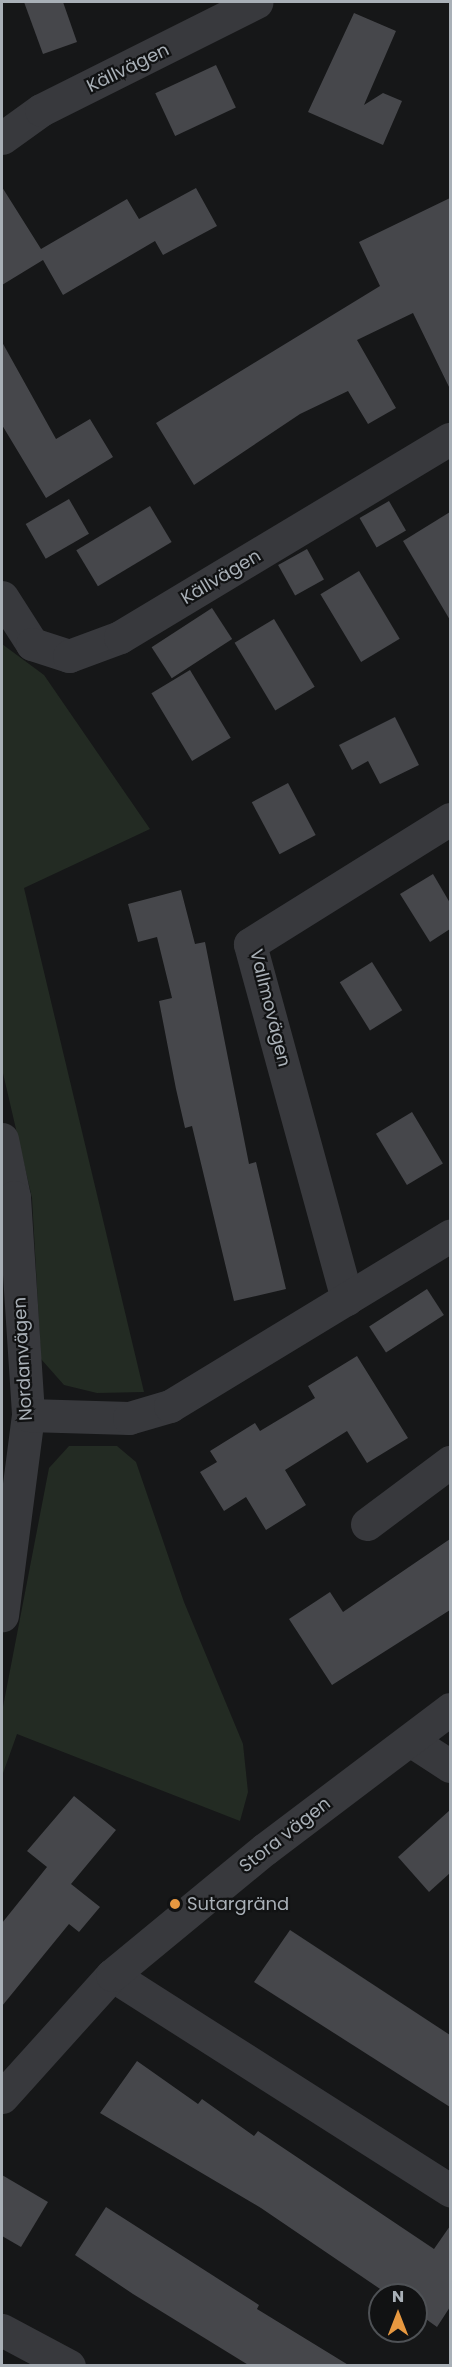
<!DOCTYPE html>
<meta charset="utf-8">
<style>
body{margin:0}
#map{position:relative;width:452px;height:2367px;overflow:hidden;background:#161718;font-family:Poppins,sans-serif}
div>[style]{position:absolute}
.green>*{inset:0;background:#232b23}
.building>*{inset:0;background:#46474b;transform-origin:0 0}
.minor>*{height:33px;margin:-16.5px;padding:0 16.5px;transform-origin:16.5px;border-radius:16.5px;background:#38393d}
.dots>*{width:16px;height:16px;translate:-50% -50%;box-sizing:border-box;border:3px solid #111213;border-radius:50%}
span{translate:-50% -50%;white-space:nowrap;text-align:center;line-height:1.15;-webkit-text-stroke:4.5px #111213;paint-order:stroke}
.street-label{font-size:18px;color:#a9b0b7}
.poi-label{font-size:18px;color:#a9b0b7}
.left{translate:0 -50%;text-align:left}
.frame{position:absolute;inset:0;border:3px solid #a9b0b7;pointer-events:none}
.north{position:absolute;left:368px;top:2283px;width:60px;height:60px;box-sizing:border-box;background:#111213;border:2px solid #4e5155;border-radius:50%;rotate:0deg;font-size:16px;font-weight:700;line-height:24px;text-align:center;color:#a9b0b7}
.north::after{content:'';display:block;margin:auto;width:21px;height:27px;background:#e79840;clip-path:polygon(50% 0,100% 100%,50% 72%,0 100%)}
</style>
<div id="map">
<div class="green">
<div style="clip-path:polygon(2px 644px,44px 675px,150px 829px,24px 888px,144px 1392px,97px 1393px,64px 1385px,41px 1359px,32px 1198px,2px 1069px)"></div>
<div style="clip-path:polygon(69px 1446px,117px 1446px,136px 1462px,184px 1602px,243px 1744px,248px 1792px,240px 1821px,17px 1734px,2px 1776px,2px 1712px,49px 1468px)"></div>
</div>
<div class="building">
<div style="clip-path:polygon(24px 2px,63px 2px,77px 42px,43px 54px)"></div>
<div style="clip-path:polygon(354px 13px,396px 31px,364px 105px,383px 93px,402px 101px,383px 145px,308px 112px)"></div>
<div style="left:216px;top:65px;width:47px;height:67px;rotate:65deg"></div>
<div style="clip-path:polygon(2px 187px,41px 249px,127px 199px,139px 219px,196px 188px,217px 226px,163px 255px,155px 241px,63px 295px,43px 260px,2px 285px)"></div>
<div style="clip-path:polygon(450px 198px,450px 389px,413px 313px,357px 340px,396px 408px,368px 424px,348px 391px,300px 414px,194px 485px,156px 423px,380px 286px,359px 242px)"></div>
<div style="clip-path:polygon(2px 342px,56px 439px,90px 419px,113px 457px,46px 498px,2px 425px)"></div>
<div style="left:69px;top:499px;width:40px;height:50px;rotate:60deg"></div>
<div style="left:389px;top:501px;width:34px;height:34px;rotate:60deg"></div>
<div style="left:150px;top:506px;width:42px;height:86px;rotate:59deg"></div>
<div style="clip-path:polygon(450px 512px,450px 620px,403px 541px)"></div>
<div style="left:307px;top:549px;width:35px;height:33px;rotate:61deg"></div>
<div style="left:359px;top:571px;width:79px;height:45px;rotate:59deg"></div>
<div style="left:212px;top:608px;width:37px;height:72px;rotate:57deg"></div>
<div style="left:274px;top:619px;width:79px;height:46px;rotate:59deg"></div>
<div style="left:190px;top:670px;width:79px;height:45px;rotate:59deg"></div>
<div style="clip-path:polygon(395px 717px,419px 765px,380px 784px,368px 761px,352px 770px,339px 745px)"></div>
<div style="left:288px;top:783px;width:59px;height:41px;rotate:62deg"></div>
<div style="clip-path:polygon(433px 874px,450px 903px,450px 929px,430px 942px,400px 894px)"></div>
<div style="clip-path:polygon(181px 890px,195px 944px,205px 942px,249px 1164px,256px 1162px,286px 1289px,234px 1301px,192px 1126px,185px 1128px,176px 1089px,159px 1001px,172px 998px,157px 937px,138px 942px,128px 904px)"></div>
<div style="left:372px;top:962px;width:57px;height:38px;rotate:58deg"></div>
<div style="left:412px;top:1112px;width:60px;height:42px;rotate:59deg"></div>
<div style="left:427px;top:1289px;width:31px;height:69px;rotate:57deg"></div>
<div style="clip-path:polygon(357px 1356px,408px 1438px,367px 1463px,347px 1431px,285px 1470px,306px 1505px,266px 1530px,246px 1497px,224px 1511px,200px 1472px,217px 1462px,210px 1451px,255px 1423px,260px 1431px,315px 1398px,308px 1386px)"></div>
<div style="clip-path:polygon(450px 1539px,450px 1610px,332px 1685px,289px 1619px,330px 1592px,343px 1612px)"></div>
<div style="clip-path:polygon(74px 1796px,116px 1830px,71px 1884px,100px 1907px,79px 1932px,69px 1924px,2px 2006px,2px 1923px,47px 1867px,27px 1851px)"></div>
<div style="clip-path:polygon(450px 1810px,450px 1873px,429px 1892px,398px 1857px)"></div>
<div style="clip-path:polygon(290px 1930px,450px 2035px,450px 2107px,254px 1982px)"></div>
<div style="clip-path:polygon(137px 2061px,198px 2104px,202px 2099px,254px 2136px,258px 2131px,434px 2249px,450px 2226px,450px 2307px,437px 2327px,416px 2312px,416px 2295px,389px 2295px,261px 2208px,100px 2113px)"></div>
<div style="clip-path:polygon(2px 2175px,48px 2202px,21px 2247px,2px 2236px)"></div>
<div style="clip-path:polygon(106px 2207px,259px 2305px,257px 2309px,350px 2366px,250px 2366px,133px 2294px,75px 2255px)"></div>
</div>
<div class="minor">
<div style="left:2px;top:138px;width:48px;rotate:-35.7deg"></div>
<div style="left:41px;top:110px;width:241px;rotate:-26.6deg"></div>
<div style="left:2px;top:597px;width:56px;rotate:57.4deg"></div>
<div style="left:32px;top:644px;width:39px;rotate:18deg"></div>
<div style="left:69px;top:656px;width:54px;rotate:-20.4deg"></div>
<div style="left:120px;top:637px;width:385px;rotate:-31deg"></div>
<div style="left:2px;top:1139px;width:59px;rotate:78.3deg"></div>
<div style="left:14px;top:1197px;width:218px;rotate:86.3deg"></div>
<div style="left:28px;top:1415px;width:202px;rotate:97.4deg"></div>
<div style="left:347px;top:1299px;width:368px;rotate:-105.3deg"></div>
<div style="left:250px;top:944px;width:236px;rotate:-32deg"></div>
<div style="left:28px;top:1415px;width:101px;rotate:1.7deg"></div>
<div style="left:129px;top:1418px;width:43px;rotate:-16.3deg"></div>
<div style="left:170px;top:1406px;width:328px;rotate:-31.3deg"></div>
<div style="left:367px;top:1524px;width:104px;rotate:-36.8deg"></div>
<div style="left:410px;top:1740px;width:48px;rotate:33deg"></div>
<div style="left:112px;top:1975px;width:401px;rotate:32.5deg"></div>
<div style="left:2px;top:2097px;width:164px;rotate:-48deg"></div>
<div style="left:112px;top:1975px;width:198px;rotate:-39.5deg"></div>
<div style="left:265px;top:1849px;width:232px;rotate:-37.1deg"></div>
<div style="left:2px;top:2330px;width:76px;rotate:28.2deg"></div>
</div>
<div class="dots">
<div style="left:175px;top:1904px;background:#e79840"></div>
</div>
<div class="street-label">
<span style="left:128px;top:68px;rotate:-26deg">Källvägen</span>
<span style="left:221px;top:577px;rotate:-31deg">Källvägen</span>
<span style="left:270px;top:1008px;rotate:76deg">Vallmovägen</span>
<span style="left:23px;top:1359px;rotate:-93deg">Nordanvägen</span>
<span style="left:285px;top:1835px;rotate:-38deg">Stora vägen</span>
</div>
<div class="poi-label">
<span class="left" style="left:187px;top:1904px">Sutargränd</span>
</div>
<div class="frame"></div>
<div class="north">N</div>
</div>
